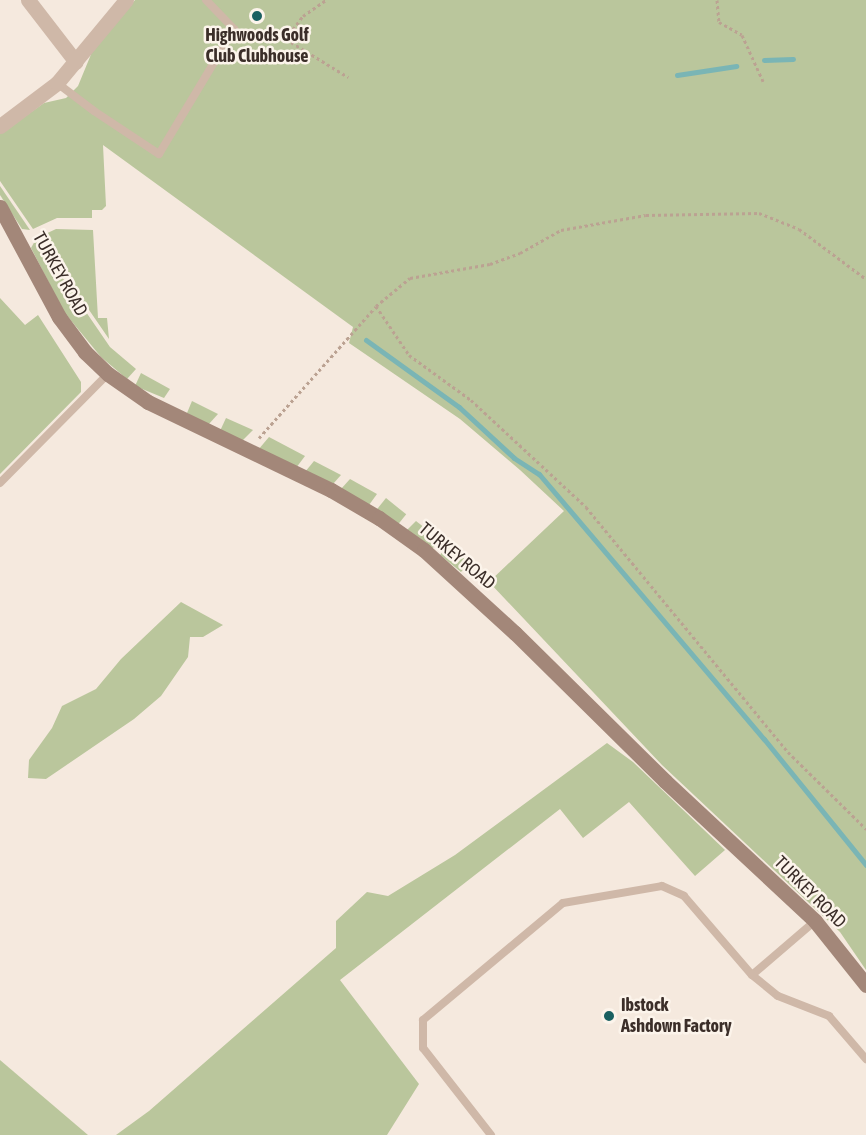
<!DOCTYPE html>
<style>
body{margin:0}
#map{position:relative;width:866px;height:1135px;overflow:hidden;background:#f5e9de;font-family:"Asap Condensed",sans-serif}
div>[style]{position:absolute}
.green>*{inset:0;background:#bac69c;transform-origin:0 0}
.stream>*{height:5px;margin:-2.5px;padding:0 2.5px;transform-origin:2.5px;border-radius:2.5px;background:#7ab5b5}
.path>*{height:3px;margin-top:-1.5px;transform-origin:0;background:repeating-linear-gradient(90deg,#bba292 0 3px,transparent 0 6px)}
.lane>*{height:8px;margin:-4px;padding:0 4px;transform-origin:4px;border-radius:4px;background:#cfb8a8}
.street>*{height:15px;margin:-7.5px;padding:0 7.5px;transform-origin:7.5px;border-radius:7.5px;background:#cfb8a8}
.secondary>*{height:15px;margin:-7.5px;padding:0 7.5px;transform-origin:7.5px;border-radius:7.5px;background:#a38779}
.dots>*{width:16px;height:16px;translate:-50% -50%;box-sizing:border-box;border:3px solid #fcf4eb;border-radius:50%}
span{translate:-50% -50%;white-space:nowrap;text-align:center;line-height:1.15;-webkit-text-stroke:5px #fcf4eb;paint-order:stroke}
.poi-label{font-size:18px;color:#3b2e29;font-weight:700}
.left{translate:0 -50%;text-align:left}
.street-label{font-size:18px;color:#3b2e29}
</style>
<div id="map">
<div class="green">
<div style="clip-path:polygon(135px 0,866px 0,866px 970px,840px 932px,662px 765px,489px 582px,564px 511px,520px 470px,460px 419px,349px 343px,353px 327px,103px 145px,106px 206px,102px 210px,92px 210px,92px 218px,57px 218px,33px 229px,0 181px,0 134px,44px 103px,66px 98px,78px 86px,92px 52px)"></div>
<div style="clip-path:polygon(0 186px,30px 230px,22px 229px,0 195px)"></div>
<div style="clip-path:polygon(56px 229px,93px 230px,98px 318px,107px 318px,109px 339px,39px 237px)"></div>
<div style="clip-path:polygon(36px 239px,110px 347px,136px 369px,127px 379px,101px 357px,64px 312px,31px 248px)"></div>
<div style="clip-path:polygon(0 298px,25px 325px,38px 315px,81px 382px,81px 392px,0 474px)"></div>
<div style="clip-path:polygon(141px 373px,170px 389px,164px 398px,135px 386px)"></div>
<div style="clip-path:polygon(192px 401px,218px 414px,208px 425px,187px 413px)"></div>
<div style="clip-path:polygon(226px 418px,253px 430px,242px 441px,220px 431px)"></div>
<div style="clip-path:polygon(269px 437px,305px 456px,296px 468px,258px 450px)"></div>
<div style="clip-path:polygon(314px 461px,341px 475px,333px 484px,305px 472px)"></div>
<div style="clip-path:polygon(350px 479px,377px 494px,369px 505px,341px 489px)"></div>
<div style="left:386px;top:498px;width:26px;height:14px;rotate:39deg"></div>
<div style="clip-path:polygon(416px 521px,440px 540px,432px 549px,406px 531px)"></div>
<div style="clip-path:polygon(448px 546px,470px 562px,461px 572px,440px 555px)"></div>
<div style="clip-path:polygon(181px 602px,223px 625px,203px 637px,190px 637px,188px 657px,161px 696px,134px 719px,46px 779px,28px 778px,29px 760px,52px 728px,62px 706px,96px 689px,121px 659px)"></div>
<div style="clip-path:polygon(607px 743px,633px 762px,725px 850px,695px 876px,629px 802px,583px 838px,560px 809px,340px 980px,419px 1084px,387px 1135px,116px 1135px,149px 1111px,336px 948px,336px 921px,367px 892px,388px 896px,455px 855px)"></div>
<div style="clip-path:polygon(0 1060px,88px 1135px,0 1135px)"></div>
</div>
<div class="stream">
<div style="left:764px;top:60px;width:29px;rotate:-2deg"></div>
<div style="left:677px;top:75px;width:60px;rotate:-8.7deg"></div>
<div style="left:366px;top:340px;width:115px;rotate:35.8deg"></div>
<div style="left:459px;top:407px;width:75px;rotate:42.8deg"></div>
<div style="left:514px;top:458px;width:30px;rotate:33deg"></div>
<div style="left:539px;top:474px;width:348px;rotate:49.7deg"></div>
<div style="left:764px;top:739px;width:162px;rotate:51deg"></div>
</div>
<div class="path">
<div style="left:717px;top:0;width:22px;rotate:85deg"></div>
<div style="left:719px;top:22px;width:26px;rotate:29deg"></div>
<div style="left:742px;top:35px;width:51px;rotate:65.5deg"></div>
<div style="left:244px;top:33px;width:13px;rotate:18deg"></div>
<div style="left:256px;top:37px;width:30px;rotate:4deg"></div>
<div style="left:286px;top:39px;width:73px;rotate:31.5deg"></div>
<div style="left:286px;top:39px;width:29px;rotate:-54deg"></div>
<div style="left:303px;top:16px;width:28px;rotate:-35deg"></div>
<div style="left:376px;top:306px;width:59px;rotate:56deg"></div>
<div style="left:409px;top:355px;width:77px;rotate:36deg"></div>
<div style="left:471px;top:400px;width:157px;rotate:42.9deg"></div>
<div style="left:586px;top:507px;width:318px;rotate:50.5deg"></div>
<div style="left:788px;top:752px;width:110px;rotate:44.6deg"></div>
<div style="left:259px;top:438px;width:176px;rotate:-48.4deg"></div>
<div style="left:376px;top:306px;width:44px;rotate:-39.5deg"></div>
<div style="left:410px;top:278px;width:81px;rotate:-9.9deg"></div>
<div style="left:490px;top:264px;width:32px;rotate:-20deg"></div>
<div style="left:520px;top:253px;width:47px;rotate:-29.3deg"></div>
<div style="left:561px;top:230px;width:86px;rotate:-10deg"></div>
<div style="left:646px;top:215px;width:113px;rotate:-1deg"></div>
<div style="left:759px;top:213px;width:43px;rotate:21.8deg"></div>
<div style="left:799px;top:229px;width:84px;rotate:36.7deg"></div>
</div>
<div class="lane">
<div style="left:57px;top:83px;width:46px;rotate:37.1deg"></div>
<div style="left:94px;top:111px;width:78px;rotate:33.5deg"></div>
<div style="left:159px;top:154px;width:146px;rotate:-59deg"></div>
<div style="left:234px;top:29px;width:40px;rotate:-134deg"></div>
<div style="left:0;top:483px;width:153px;rotate:-45.3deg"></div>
<div style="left:752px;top:975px;width:33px;rotate:39deg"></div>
<div style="left:778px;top:996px;width:55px;rotate:21.4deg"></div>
<div style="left:829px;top:1016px;width:57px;rotate:49.3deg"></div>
<div style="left:491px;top:1135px;width:110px;rotate:-128deg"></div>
<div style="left:423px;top:1048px;width:28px;rotate:-90deg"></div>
<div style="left:423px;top:1020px;width:182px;rotate:-39.9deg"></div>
<div style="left:563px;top:903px;width:100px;rotate:-9.7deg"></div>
<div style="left:662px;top:886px;width:24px;rotate:24deg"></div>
<div style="left:684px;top:896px;width:104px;rotate:49.3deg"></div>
<div style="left:752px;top:975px;width:83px;rotate:-40.6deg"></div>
</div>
<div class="street">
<div style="left:28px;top:0;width:78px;rotate:52.3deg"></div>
<div style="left:0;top:126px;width:71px;rotate:-37deg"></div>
<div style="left:57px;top:83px;width:108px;rotate:-50.3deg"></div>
</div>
<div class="secondary">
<div style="left:0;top:207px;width:125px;rotate:61.8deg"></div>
<div style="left:59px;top:317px;width:44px;rotate:53.4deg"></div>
<div style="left:85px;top:352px;width:32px;rotate:44deg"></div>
<div style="left:108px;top:374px;width:49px;rotate:35deg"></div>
<div style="left:148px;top:402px;width:203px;rotate:25.7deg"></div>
<div style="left:331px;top:490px;width:56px;rotate:30.3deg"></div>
<div style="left:379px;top:518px;width:55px;rotate:35.4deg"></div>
<div style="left:424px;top:550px;width:123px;rotate:42.4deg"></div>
<div style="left:515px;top:633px;width:211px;rotate:44.6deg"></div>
<div style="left:665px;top:781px;width:205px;rotate:43deg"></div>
<div style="left:815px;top:921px;width:82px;rotate:51.4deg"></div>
</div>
<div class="dots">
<div style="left:257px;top:16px;background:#1a6061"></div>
<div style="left:609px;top:1016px;background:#1a6061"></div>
</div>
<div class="poi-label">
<span style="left:257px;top:46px">Highwoods Golf<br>Club Clubhouse</span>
<span class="left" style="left:621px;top:1016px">Ibstock<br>Ashdown Factory</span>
</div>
<div class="street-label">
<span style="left:60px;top:274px;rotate:61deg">TURKEY ROAD</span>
<span style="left:457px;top:556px;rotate:40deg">TURKEY ROAD</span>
<span style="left:810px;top:892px;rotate:45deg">TURKEY ROAD</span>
</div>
</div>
